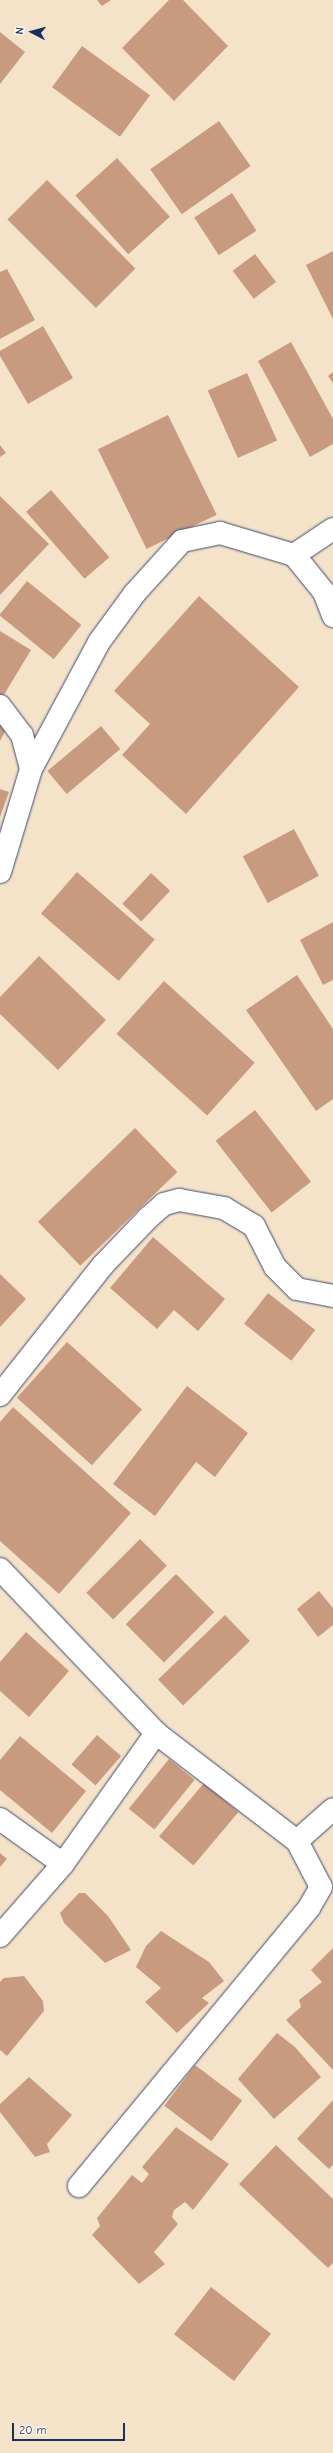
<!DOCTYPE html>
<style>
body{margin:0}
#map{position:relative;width:333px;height:2453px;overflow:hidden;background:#f5e3c9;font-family:"Comic Neue",sans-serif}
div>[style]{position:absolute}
.building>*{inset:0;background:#c89b81;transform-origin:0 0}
.roads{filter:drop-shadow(0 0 1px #3c4a6e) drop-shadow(0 0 1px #3c4a6e)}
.street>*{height:22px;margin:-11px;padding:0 11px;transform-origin:11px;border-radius:11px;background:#fff}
span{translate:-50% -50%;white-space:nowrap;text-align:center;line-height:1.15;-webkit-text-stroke:3px #fbf7ec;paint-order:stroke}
.north{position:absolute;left:12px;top:12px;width:40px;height:40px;-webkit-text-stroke:3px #fbf7ec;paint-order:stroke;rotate:276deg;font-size:11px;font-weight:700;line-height:16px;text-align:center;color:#1b2f5e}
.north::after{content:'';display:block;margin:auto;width:14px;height:18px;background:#1b2f5e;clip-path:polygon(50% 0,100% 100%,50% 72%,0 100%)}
.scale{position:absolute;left:12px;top:2423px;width:113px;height:18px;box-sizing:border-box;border:2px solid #1b2f5e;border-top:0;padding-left:5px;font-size:12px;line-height:14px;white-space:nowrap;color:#1b2f5e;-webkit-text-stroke:3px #fbf7ec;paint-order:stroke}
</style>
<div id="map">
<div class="building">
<div style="clip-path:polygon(97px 0,111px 0,102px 6px)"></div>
<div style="clip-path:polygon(169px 0,183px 0,228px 46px,174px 101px,122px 48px)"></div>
<div style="clip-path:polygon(0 32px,25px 52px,0 84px)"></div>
<div style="left:82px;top:46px;width:84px;height:51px;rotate:36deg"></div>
<div style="left:219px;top:121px;width:55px;height:84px;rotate:55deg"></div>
<div style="left:117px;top:158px;width:79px;height:56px;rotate:48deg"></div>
<div style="left:47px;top:180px;width:125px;height:56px;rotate:45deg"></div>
<div style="left:232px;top:193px;width:45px;height:45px;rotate:57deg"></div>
<div style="clip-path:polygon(333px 251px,333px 319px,306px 265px)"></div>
<div style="left:255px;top:254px;width:35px;height:28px;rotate:53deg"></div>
<div style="clip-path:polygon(7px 269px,35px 320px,0 339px,0 272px)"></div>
<div style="clip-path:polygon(43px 326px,73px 378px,28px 404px,0 356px,0 351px)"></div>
<div style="clip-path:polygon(291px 342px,333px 419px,333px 444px,310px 457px,258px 361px)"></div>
<div style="clip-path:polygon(333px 372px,333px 383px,328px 376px)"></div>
<div style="left:247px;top:373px;width:74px;height:43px;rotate:66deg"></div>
<div style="left:168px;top:415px;width:111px;height:78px;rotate:64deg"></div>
<div style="clip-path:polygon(0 445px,6px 453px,0 457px)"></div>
<div style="left:51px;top:490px;width:89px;height:33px;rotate:49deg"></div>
<div style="clip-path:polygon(0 496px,49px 544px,0 595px)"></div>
<div style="left:27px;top:581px;width:70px;height:44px;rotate:39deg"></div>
<div style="clip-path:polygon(199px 596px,299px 687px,186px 814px,122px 755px,150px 724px,114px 691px)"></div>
<div style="clip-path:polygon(0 631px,31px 650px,2px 698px,0 697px)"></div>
<div style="clip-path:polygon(0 719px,9px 724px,0 741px)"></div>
<div style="left:101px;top:726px;width:30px;height:70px;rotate:50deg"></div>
<div style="clip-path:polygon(0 789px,9px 792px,0 817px)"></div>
<div style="left:294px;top:829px;width:53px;height:58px;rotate:62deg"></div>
<div style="left:77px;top:872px;width:103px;height:55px;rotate:41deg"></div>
<div style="left:151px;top:873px;width:26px;height:42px;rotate:43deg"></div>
<div style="clip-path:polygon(333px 922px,333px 980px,323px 985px,300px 940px)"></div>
<div style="clip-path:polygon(39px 956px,106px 1020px,58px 1070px,0 1014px,0 997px)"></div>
<div style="clip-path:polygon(297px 975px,333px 1029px,333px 1099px,316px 1111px,246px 1010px)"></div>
<div style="left:164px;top:981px;width:122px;height:71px;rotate:42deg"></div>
<div style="left:255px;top:1110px;width:91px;height:50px;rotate:52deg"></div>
<div style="left:135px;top:1128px;width:61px;height:135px;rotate:46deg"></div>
<div style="clip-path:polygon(153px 1237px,225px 1299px,198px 1331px,174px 1310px,157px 1329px,110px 1288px)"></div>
<div style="clip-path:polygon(0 1274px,26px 1299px,0 1327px)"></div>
<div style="left:268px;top:1293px;width:60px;height:39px;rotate:38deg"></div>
<div style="left:67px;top:1342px;width:101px;height:75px;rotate:42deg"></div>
<div style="clip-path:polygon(187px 1386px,248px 1433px,215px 1477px,196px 1462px,155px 1516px,113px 1484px)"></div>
<div style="clip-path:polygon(13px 1407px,131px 1513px,59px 1594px,0 1541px,0 1422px)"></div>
<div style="left:140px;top:1539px;width:38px;height:76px;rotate:45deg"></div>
<div style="left:176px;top:1574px;width:54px;height:71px;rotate:45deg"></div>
<div style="clip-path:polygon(319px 1591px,333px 1608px,333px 1625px,318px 1637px,297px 1609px)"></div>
<div style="left:225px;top:1615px;width:36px;height:93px;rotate:46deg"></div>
<div style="clip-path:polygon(26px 1632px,69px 1671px,29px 1717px,0 1691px,0 1662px)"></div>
<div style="left:97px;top:1735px;width:32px;height:39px;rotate:41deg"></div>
<div style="clip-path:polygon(20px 1736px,86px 1791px,52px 1833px,0 1790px,0 1760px)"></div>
<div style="left:169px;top:1759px;width:33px;height:64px;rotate:39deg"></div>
<div style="left:204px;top:1783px;width:45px;height:70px;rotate:40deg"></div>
<div style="clip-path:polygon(0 1853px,7px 1859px,0 1867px)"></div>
<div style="clip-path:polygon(79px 1893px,85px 1893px,108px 1916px,131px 1950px,105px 1963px,64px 1923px,60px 1913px)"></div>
<div style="clip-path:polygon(161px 1931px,209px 1962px,224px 1981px,202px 1998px,209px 2003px,177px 2033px,145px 2002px,161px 1988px,136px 1967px,146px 1946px)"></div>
<div style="clip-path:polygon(333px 1948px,333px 2070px,286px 2020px,301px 2007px,299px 2000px,322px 1982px,311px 1970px)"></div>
<div style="clip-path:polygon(24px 1976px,43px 2001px,44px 2011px,7px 2056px,0 2050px,0 1982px,4px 1978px)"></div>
<div style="clip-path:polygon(277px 2033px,295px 2047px,321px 2077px,274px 2119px,238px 2079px)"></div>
<div style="left:195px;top:2065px;width:59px;height:51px;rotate:37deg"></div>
<div style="clip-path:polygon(29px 2077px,72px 2115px,47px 2144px,50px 2152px,35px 2157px,0 2112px,0 2104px)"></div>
<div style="clip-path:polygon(333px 2100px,333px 2165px,329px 2169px,297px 2139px)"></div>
<div style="clip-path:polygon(176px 2127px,229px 2164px,193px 2210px,185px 2202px,174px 2210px,172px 2217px,178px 2224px,154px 2252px,165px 2264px,139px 2284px,92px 2235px,100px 2226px,97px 2218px,132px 2175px,142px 2183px,149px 2174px,142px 2167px)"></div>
<div style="clip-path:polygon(276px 2145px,333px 2199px,333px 2263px,328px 2268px,239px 2184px)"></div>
<div style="left:211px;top:2287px;width:76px;height:60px;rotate:38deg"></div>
</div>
<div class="roads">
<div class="street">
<div style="left:294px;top:555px;width:48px;rotate:51deg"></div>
<div style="left:324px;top:592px;width:26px;rotate:69deg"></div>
<div style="left:0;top:706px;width:36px;rotate:53deg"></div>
<div style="left:22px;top:735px;width:35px;rotate:75deg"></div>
<div style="left:0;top:872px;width:108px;rotate:-73.2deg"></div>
<div style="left:31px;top:769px;width:144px;rotate:-61.8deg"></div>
<div style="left:99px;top:642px;width:61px;rotate:-53.7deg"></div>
<div style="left:135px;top:593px;width:70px;rotate:-47.9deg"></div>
<div style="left:182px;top:541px;width:39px;rotate:-12deg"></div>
<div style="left:220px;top:533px;width:77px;rotate:16.6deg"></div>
<div style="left:294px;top:555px;width:47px;rotate:-33.7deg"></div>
<div style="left:0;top:1395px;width:166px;rotate:-51.6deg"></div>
<div style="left:103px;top:1265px;width:65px;rotate:-46.2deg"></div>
<div style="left:148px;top:1218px;width:21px;rotate:-41deg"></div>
<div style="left:164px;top:1204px;width:16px;rotate:-15deg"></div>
<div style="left:179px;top:1200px;width:46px;rotate:10.1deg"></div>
<div style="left:224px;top:1208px;width:35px;rotate:31deg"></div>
<div style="left:254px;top:1226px;width:46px;rotate:62.9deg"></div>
<div style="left:275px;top:1267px;width:31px;rotate:45deg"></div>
<div style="left:297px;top:1289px;width:37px;rotate:11deg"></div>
<div style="left:0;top:1569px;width:226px;rotate:46.4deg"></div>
<div style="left:156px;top:1733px;width:178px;rotate:37.5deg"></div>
<div style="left:297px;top:1841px;width:52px;rotate:62.4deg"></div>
<div style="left:321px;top:1887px;width:24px;rotate:120deg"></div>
<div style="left:309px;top:1908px;width:361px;rotate:129.6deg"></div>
<div style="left:0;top:1819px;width:77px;rotate:35.5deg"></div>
<div style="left:297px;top:1841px;width:48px;rotate:-41.6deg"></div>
<div style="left:0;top:1936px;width:96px;rotate:-48.8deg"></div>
<div style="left:63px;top:1864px;width:161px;rotate:-54.6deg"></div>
</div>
</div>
<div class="north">N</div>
<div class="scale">20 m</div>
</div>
